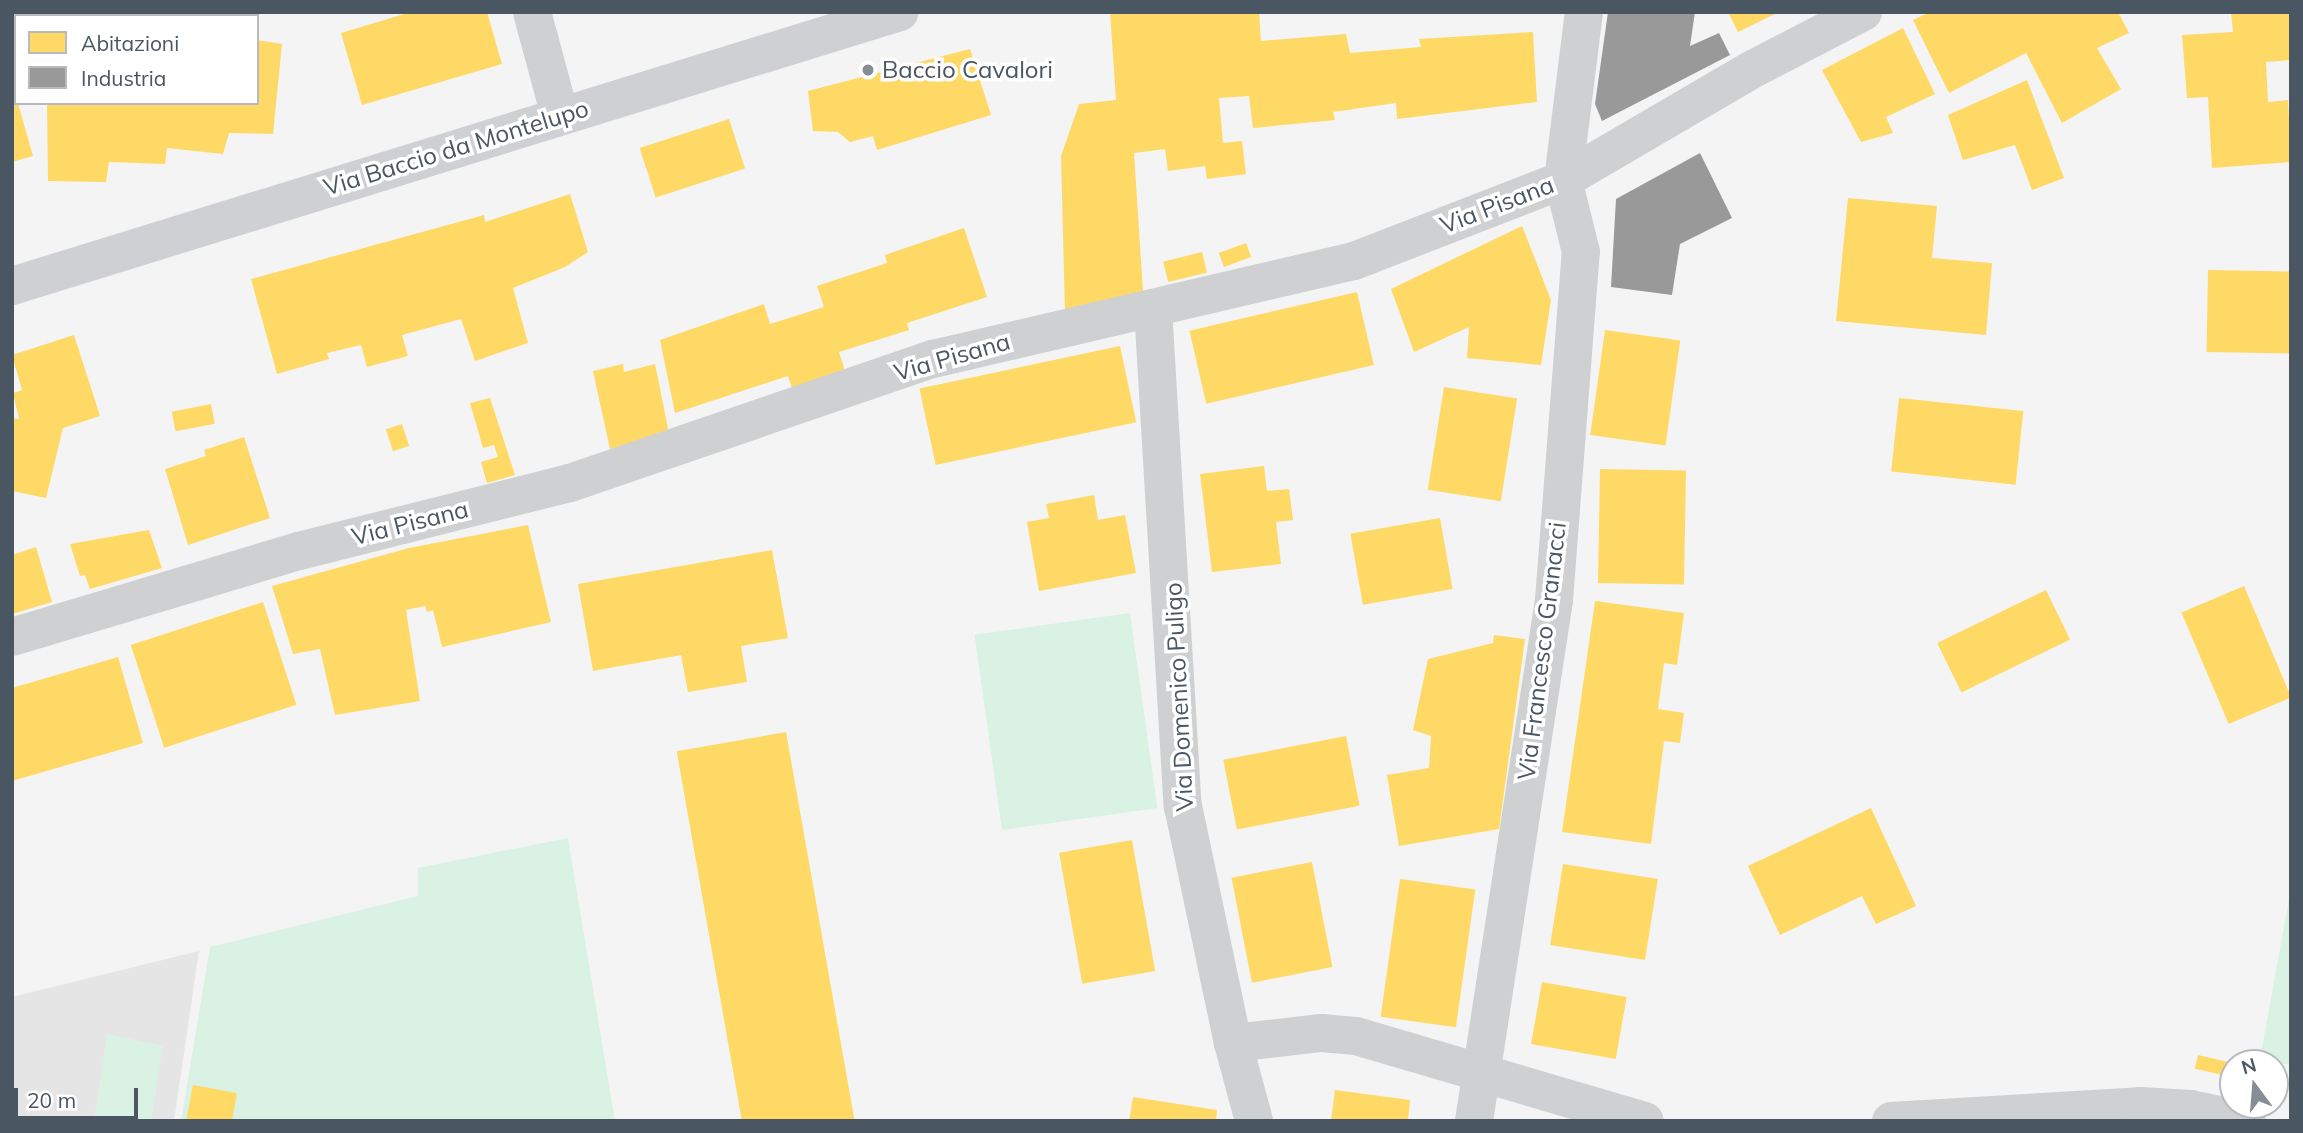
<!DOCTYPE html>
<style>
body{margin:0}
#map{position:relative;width:2303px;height:1133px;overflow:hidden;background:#f4f4f4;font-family:Mulish,sans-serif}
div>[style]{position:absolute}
.education>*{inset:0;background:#e6e5e6}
.green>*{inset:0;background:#d9f2e3;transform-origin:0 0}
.homes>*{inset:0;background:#ffd966;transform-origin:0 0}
.industry>*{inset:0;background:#999}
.street>*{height:38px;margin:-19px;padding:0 19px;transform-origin:19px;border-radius:19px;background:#ced0d2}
.secondary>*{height:38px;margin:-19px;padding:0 19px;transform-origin:19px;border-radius:19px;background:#ced0d4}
.dots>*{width:19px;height:19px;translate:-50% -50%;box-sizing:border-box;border:4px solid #fff;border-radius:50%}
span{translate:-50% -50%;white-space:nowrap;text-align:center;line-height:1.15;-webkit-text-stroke:7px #fff;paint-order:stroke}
.poi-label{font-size:24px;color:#4a5661}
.left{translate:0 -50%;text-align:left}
.street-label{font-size:24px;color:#4a5661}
.frame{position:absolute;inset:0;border:14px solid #4a5661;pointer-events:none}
.legend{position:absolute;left:14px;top:14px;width:245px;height:91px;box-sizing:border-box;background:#fff;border:2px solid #b7bbc0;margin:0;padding:9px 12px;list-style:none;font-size:21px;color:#4a5661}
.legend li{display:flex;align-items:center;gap:14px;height:35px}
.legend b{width:35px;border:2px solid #b7bbc0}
.north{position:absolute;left:2219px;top:1049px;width:70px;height:70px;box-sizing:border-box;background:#fff;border:2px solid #b7bbc0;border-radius:50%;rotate:344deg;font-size:19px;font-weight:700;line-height:28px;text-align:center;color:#4a5661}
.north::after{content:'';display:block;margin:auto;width:24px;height:32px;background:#868d94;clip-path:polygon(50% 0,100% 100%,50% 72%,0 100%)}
.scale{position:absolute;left:14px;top:1088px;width:124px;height:32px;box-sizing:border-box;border:4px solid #4a5661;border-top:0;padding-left:9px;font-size:21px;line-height:24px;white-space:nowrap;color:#4a5661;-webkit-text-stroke:5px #fff;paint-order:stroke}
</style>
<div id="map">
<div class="education">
<div style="clip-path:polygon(199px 951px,174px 1121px,12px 1121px,12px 997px)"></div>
</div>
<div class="green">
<div style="left:1130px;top:613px;width:197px;height:157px;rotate:82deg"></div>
<div style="clip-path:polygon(568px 838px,615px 1121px,181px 1121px,210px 947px,418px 896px,418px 868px)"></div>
<div style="clip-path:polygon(2291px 888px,2291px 1065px,2260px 1059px)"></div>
<div style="clip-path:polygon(107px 1034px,163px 1046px,151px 1121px,94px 1121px)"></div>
</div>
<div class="homes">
<div style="clip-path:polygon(411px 12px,487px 12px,502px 64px,362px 105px,341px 33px)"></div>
<div style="clip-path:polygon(1110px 12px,1259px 12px,1261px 41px,1346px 34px,1350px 53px,1421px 47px,1419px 39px,1533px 32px,1537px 102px,1397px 119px,1396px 103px,1333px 112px,1335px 120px,1253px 128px,1249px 96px,1219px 98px,1223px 143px,1242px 141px,1246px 174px,1207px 179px,1205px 166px,1168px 171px,1165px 149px,1134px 153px,1143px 291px,1065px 312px,1061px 156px,1079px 104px,1116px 100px)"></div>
<div style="clip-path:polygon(1728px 12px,1779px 12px,1738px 32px)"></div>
<div style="clip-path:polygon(1930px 12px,2118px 12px,2129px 33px,2097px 48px,2121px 89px,2062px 123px,2026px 53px,1949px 93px,1913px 20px)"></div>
<div style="clip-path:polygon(2231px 12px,2291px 12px,2291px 60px,2266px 62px,2268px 102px,2288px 100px,2291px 162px,2212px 168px,2208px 97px,2187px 98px,2182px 35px,2233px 32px)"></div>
<div style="clip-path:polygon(1903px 28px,1935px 94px,1886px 117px,1893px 133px,1861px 142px,1822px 70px)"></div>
<div style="clip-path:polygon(257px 40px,282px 44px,273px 134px,229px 133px,223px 154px,167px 148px,165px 164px,109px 162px,106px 182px,48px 181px,47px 103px,257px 103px)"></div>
<div style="clip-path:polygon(970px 49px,991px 115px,877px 150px,873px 136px,850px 142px,838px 132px,813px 131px,808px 91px)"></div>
<div style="clip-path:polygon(2027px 80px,2064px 178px,2032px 190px,2015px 145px,1963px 160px,1948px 115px)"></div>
<div style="clip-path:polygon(15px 93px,33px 156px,12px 162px,12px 94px)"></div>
<div style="left:729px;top:119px;width:52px;height:94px;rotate:72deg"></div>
<div style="clip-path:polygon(570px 194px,588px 252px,565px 267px,513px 288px,528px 343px,475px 361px,461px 319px,402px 335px,408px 356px,367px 367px,361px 345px,327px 353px,329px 359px,277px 374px,251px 279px,484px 215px,485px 222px)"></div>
<div style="clip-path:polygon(1848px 198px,1937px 206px,1932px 258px,1992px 263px,1986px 335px,1836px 321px)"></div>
<div style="clip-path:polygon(1522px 226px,1551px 300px,1541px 365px,1467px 358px,1469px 327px,1414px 352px,1391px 289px)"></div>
<div style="clip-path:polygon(964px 228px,987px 297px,907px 323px,909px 330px,839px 352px,845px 371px,792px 388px,788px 376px,675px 413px,660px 340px,764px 304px,770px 324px,824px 307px,817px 286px,887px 263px,885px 255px)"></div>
<div style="left:1246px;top:243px;width:15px;height:29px;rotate:70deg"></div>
<div style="left:1202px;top:252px;width:21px;height:40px;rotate:76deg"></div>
<div style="left:2208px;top:270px;width:83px;height:82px;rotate:1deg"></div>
<div style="left:1357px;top:292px;width:75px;height:172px;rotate:77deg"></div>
<div style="left:1605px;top:330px;width:76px;height:106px;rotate:8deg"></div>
<div style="clip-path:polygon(74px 335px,100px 416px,63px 428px,46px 498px,12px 491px,12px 418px,19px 419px,13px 393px,22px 390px,12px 355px)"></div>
<div style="left:1120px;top:346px;width:78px;height:205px;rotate:78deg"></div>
<div style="clip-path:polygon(623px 364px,624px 372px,655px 364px,669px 433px,610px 449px,593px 371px)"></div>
<div style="left:1444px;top:387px;width:74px;height:104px;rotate:9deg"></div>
<div style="clip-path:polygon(490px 398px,515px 475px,487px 483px,481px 462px,498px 457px,494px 445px,483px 448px,470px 403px)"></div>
<div style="left:1899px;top:398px;width:125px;height:74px;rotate:6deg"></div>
<div style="left:211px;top:404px;width:20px;height:40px;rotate:79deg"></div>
<div style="left:402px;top:424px;width:23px;height:17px;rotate:72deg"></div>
<div style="clip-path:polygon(244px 437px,270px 518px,188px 545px,165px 469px,206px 456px,204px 450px)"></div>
<div style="clip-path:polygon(1264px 466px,1267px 491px,1289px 489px,1293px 520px,1276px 522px,1281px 564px,1212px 572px,1200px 474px)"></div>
<div style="left:1600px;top:469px;width:86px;height:114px;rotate:1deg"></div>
<div style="clip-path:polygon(1094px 495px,1098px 520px,1125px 515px,1136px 573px,1039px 591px,1027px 522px,1049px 518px,1046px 504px)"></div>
<div style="left:1440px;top:518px;width:72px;height:91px;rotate:80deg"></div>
<div style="clip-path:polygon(528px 525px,551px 622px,442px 647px,433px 610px,427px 612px,425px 606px,406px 610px,420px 701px,335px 715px,320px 649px,293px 654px,272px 586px,409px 548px)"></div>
<div style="clip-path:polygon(149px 530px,162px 568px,90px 589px,85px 575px,80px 576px,70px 544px)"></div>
<div style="clip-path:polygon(36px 547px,52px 602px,12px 614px,12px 555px)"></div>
<div style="clip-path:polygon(772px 550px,788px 638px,741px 646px,747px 682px,688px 692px,681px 655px,593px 671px,578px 584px)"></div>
<div style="left:2244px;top:586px;width:121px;height:68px;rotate:67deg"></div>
<div style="left:2046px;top:590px;width:55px;height:121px;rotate:64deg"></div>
<div style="clip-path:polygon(1595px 601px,1684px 613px,1677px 665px,1664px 663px,1658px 709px,1684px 713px,1680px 743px,1664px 741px,1651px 844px,1562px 832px)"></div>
<div style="left:263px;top:602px;width:108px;height:139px;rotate:72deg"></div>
<div style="clip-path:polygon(1494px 635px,1525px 639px,1499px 829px,1399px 846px,1387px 775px,1429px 768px,1431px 736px,1413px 730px,1428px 659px,1493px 643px)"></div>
<div style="clip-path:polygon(118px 657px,143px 743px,12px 781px,12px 688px)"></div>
<div style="left:786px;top:732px;width:395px;height:111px;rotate:80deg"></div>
<div style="left:1346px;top:736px;width:71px;height:125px;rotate:79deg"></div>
<div style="clip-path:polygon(1871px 808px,1916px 906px,1876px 924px,1862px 896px,1780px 935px,1748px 866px)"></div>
<div style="left:1132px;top:840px;width:133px;height:74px;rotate:80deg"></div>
<div style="left:1312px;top:862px;width:107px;height:82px;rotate:79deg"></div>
<div style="left:1563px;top:864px;width:96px;height:82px;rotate:9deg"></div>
<div style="left:1400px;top:879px;width:76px;height:139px;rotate:8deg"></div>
<div style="left:1542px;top:982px;width:86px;height:63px;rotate:10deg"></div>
<div style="left:2198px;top:1055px;width:32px;height:14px;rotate:13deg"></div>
<div style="clip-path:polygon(193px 1085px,237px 1093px,232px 1121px,186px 1121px)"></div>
<div style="clip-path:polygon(1335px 1090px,1410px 1100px,1408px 1121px,1331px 1121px)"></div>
<div style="clip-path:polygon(1133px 1097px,1217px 1110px,1216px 1121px,1129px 1121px)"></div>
</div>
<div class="industry">
<div style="clip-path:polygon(1608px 12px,1695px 12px,1690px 46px,1719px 33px,1730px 55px,1602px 121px,1595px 104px)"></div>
<div style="clip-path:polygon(1700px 153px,1732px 218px,1680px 244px,1672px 295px,1611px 287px,1616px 199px)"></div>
</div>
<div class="street">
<div style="left:532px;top:12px;width:108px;rotate:74.9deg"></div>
<div style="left:1153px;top:308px;width:499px;rotate:86.6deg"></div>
<div style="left:1183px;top:806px;width:242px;rotate:78.1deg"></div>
<div style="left:1233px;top:1043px;width:81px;rotate:74.9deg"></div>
<div style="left:12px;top:637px;width:300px;rotate:-16.7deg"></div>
<div style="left:299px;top:551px;width:279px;rotate:-14.1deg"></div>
<div style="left:570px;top:483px;width:384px;rotate:-18.9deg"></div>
<div style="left:933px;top:359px;width:432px;rotate:-13.1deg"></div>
<div style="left:1354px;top:261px;width:224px;rotate:-21.2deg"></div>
<div style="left:1563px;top:180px;width:220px;rotate:-30.3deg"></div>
<div style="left:1753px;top:69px;width:124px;rotate:-27.4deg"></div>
<div style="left:1233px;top:1043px;width:89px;rotate:-6.5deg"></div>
<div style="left:1321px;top:1033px;width:35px;rotate:5deg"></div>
<div style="left:1356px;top:1036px;width:301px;rotate:16.4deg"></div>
<div style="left:1474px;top:1121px;width:527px;rotate:-81.27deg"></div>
<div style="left:1554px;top:600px;width:349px;rotate:-85.6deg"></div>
<div style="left:1581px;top:252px;width:74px;rotate:-104deg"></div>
<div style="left:1563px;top:180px;width:169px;rotate:-82.9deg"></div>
<div style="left:1891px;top:1121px;width:249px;rotate:-3.4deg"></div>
<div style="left:2140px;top:1106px;width:51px;rotate:3.4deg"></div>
<div style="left:2191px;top:1109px;width:57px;rotate:12.1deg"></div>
</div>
<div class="secondary">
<div style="left:12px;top:286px;width:929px;rotate:-17.15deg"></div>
</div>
<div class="dots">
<div style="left:868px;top:70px;background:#868d94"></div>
</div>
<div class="poi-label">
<span class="left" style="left:882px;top:70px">Baccio Cavalori</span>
</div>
<div class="street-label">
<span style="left:456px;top:148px;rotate:-17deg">Via Baccio da Montelupo</span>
<span style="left:1497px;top:205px;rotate:-21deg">Via Pisana</span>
<span style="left:952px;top:357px;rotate:-16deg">Via Pisana</span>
<span style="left:410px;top:523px;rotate:-14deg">Via Pisana</span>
<span style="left:1542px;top:651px;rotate:-83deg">Via Francesco Granacci</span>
<span style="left:1179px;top:697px;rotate:-93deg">Via Domenico Puligo</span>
</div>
<div class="frame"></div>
<ul class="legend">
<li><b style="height:19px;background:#ffd966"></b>Abitazioni</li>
<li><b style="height:19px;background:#999"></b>Industria</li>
</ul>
<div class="north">N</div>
<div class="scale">20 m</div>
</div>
